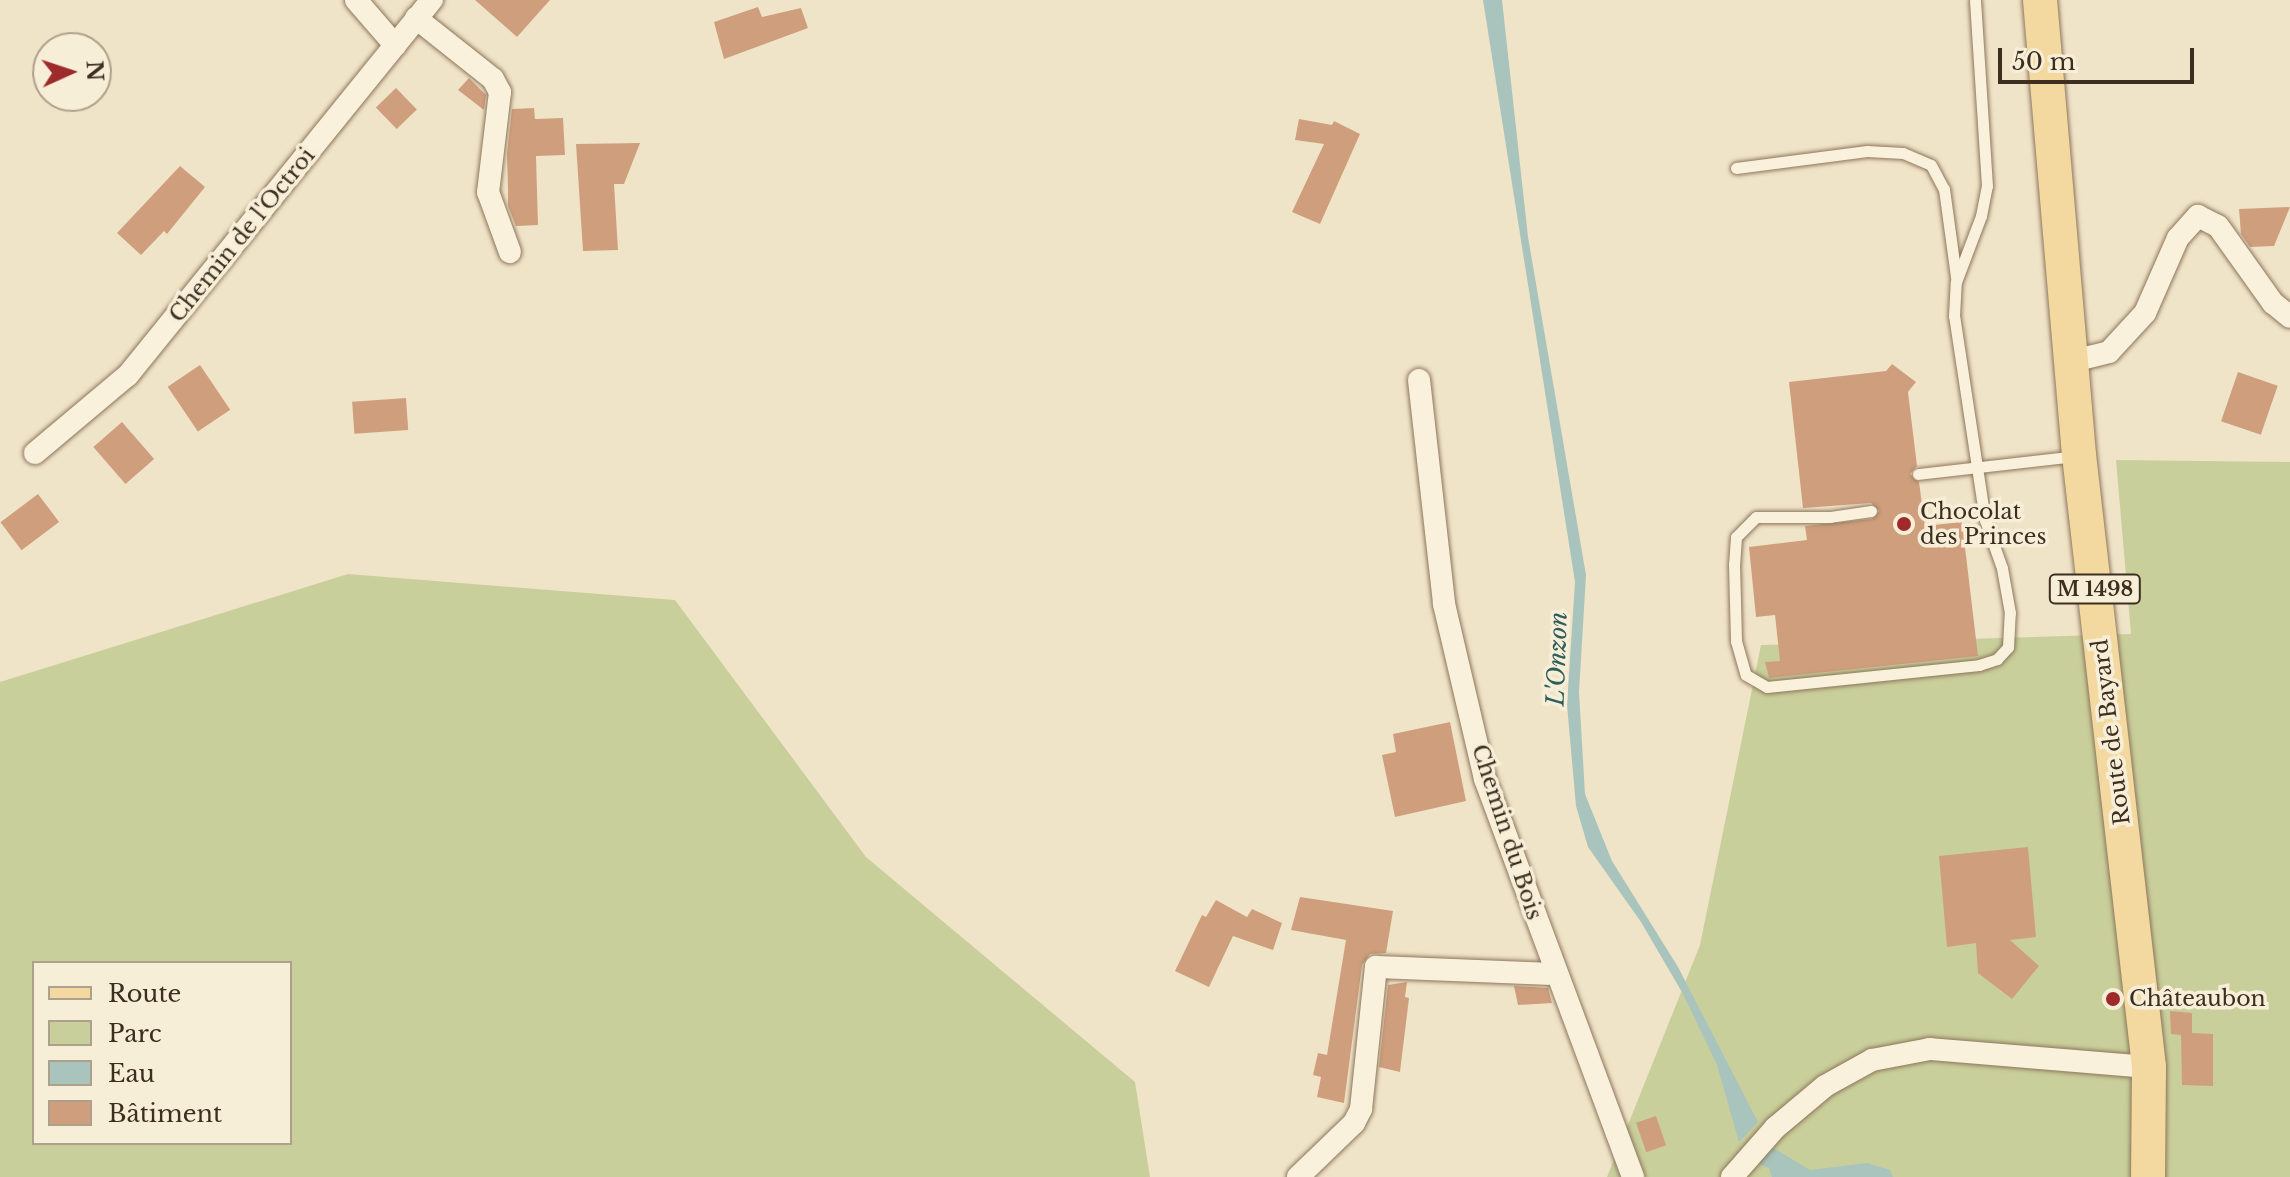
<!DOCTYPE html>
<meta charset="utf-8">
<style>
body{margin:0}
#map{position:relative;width:2290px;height:1177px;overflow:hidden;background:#f0e4c8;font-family:"Libre Baskerville",serif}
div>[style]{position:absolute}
.green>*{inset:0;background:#c9cf9b}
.water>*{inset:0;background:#a9c4bc}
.building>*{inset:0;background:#cf9f7d;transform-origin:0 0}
.roads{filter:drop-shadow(0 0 2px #8d765c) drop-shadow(0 0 2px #8d765c)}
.lane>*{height:11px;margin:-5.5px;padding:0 5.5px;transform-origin:5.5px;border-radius:5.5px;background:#faf1dc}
.street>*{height:22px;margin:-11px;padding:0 11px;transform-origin:11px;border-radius:11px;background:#faf1dc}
.primary>*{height:34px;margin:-17px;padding:0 17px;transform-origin:17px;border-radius:17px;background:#f3d9a0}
.dots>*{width:22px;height:22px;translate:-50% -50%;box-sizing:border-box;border:4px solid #f7eed8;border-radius:50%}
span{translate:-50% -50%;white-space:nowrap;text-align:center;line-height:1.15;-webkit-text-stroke:7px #f7eed8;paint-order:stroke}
.shield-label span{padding:2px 6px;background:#f7eed8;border:2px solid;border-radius:6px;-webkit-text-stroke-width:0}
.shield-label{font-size:20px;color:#3d2e20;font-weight:700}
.street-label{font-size:22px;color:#3d2e20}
.poi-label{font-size:22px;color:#3d2e20}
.left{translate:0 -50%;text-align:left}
.water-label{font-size:24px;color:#2f5d5a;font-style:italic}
.legend{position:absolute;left:32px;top:961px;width:260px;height:184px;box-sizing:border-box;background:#f7eed8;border:2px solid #ada18e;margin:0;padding:10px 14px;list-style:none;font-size:24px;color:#3d2e20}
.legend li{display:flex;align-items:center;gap:16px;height:40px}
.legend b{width:40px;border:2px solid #ada18e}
.north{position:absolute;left:32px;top:32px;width:80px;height:80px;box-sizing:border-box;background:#f7eed8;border:2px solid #ada18e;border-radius:50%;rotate:87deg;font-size:22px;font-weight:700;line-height:32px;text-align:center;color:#3d2e20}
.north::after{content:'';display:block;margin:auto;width:28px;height:36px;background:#9e2a2b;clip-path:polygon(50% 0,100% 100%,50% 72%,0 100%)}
.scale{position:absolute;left:1998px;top:48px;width:196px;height:36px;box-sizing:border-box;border:4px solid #3d2e20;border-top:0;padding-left:10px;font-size:24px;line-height:28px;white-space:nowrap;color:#3d2e20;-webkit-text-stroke:6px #f7eed8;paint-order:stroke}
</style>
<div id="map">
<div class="green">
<div style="clip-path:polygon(2116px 460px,2290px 462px,2290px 1177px,1607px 1177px,1700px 945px,1761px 645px,2131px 634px)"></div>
<div style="clip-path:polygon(evenodd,348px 574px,675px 600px,866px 857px,1135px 1082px,1150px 1177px,0 1177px,0 682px,348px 574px,34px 963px,290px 963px,290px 1143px,34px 1143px,34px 963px)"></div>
</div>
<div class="water">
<div style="clip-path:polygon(1483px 0,1502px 0,1528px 237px,1586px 575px,1579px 692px,1585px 794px,1612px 861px,1678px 967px,1758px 1122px,1739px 1142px,1717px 1065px,1683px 994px,1641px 922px,1588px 847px,1576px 806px,1567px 705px,1575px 582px)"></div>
<div style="clip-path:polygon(1772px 1147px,1810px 1170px,1867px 1163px,1890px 1170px,1893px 1177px,1772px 1177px,1769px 1168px,1758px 1164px)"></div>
</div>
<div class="building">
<div style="clip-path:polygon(475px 0,550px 0,517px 37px)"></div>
<div style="clip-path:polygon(758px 7px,762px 17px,801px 8px,808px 28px,724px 59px,714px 22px)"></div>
<div style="clip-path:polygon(469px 78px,486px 95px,484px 110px,458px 90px)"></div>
<div style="left:396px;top:88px;width:30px;height:28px;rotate:46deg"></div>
<div style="clip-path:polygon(534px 108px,535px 119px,563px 118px,565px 155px,536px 156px,538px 225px,516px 226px,508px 206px,508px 190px,507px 154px,512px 109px)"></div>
<div style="clip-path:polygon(1299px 119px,1332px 125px,1334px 121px,1360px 134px,1320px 224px,1292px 212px,1324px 144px,1295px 140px)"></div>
<div style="clip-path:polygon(640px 143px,624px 184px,614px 184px,618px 250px,583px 251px,576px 144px)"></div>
<div style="clip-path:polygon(180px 166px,205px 187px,167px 234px,164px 231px,141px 255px,117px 233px)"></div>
<div style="clip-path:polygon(2290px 207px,2274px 246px,2250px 247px,2241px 234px,2239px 209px)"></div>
<div style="clip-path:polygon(1892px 364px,1916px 382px,1908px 392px,1917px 466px,1910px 474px,1919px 482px,1925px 526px,1962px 522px,1978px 656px,1769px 678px,1765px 662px,1780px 661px,1775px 615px,1756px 617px,1749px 547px,1807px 540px,1805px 526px,1872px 519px,1879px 511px,1871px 503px,1803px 508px,1789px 382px,1886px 371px)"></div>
<div style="left:200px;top:365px;width:54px;height:39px;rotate:56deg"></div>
<div style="left:2238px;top:372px;width:42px;height:52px;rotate:19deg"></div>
<div style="left:406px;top:398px;width:32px;height:54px;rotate:86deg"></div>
<div style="left:122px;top:422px;width:49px;height:38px;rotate:49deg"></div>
<div style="left:38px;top:494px;width:35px;height:47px;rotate:53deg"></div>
<div style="clip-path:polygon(1450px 722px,1466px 801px,1395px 817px,1382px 755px,1396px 752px,1393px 734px)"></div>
<div style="clip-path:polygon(2028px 847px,2036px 937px,2010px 940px,2039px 966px,2012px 999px,1978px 973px,1976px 943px,1947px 947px,1939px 856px)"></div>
<div style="clip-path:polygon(1300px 897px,1393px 911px,1386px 953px,1370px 954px,1362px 965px,1344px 1103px,1317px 1097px,1321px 1077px,1313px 1075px,1318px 1053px,1327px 1055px,1346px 940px,1291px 930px)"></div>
<div style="clip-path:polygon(1216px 900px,1247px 917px,1252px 909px,1282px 923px,1273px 950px,1233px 936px,1209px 987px,1175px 971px,1202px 915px,1206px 917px)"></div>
<div style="clip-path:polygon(1407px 982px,1405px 997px,1409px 998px,1400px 1072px,1379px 1067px,1388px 985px)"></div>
<div style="clip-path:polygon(1514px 986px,1548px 988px,1552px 1003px,1518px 1005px)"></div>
<div style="clip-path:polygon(2170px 1011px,2192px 1013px,2192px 1033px,2213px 1034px,2213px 1086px,2182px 1085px,2181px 1035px,2171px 1034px)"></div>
<div style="left:1656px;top:1116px;width:31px;height:21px;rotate:71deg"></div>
</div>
<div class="roads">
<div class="lane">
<div style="left:1736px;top:168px;width:132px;rotate:-7.4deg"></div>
<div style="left:1867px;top:151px;width:36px;rotate:3deg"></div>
<div style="left:1903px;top:153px;width:30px;rotate:23deg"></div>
<div style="left:1931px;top:165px;width:27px;rotate:62deg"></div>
<div style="left:1944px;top:189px;width:89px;rotate:82.2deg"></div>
<div style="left:1918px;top:474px;width:159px;rotate:-6.5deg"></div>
<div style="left:1871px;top:511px;width:41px;rotate:171.7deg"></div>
<div style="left:1830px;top:517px;width:74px;rotate:180deg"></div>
<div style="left:1756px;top:517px;width:28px;rotate:135deg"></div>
<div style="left:1736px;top:537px;width:27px;rotate:94deg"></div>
<div style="left:1734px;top:564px;width:77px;rotate:88.5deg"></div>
<div style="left:1736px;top:641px;width:35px;rotate:74deg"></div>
<div style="left:1746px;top:675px;width:24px;rotate:30deg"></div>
<div style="left:1767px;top:687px;width:213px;rotate:-5.9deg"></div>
<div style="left:1979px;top:665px;width:19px;rotate:-18deg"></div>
<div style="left:1997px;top:659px;width:16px;rotate:-47deg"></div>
<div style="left:2008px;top:647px;width:34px;rotate:-87deg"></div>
<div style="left:2010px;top:613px;width:46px;rotate:-100.1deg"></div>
<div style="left:2002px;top:568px;width:51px;rotate:-109.5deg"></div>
<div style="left:1985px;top:520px;width:206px;rotate:-98.6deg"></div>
<div style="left:1954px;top:316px;width:34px;rotate:-87deg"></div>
<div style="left:1956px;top:282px;width:71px;rotate:-69.3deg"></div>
<div style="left:1981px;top:216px;width:31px;rotate:-79deg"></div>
<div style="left:1987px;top:186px;width:186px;rotate:-93.7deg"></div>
</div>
<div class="street">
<div style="left:356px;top:0;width:60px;rotate:49.1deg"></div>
<div style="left:416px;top:18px;width:98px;rotate:38.4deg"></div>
<div style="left:493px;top:79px;width:15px;rotate:62deg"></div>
<div style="left:500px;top:92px;width:101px;rotate:96.8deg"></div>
<div style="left:488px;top:192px;width:64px;rotate:69.9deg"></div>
<div style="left:2073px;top:361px;width:37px;rotate:-14deg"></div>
<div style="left:2109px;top:352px;width:53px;rotate:-47.3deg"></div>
<div style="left:2145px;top:313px;width:82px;rotate:-66.3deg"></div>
<div style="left:2178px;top:238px;width:30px;rotate:-48deg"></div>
<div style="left:2198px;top:216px;width:22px;rotate:27deg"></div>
<div style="left:2218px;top:226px;width:95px;rotate:54.5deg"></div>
<div style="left:2273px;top:303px;width:22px;rotate:39deg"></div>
<div style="left:1419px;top:380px;width:225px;rotate:83.6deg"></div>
<div style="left:1444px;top:604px;width:180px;rotate:76.8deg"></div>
<div style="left:1485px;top:779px;width:425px;rotate:69.6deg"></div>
<div style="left:35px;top:453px;width:121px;rotate:-40deg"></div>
<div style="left:128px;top:375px;width:483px;rotate:-51deg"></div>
<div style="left:1298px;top:1177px;width:78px;rotate:-44deg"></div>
<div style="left:1354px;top:1123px;width:16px;rotate:-63deg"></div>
<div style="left:1361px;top:1109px;width:143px;rotate:-84deg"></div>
<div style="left:1376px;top:967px;width:178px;rotate:2.3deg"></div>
<div style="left:1732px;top:1177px;width:65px;rotate:-48.7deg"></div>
<div style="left:1775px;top:1128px;width:65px;rotate:-40deg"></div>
<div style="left:1825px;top:1086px;width:54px;rotate:-29deg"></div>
<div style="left:1872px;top:1060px;width:59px;rotate:-10.7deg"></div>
<div style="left:1930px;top:1049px;width:220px;rotate:4.7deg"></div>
</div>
<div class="primary">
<div style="left:2040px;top:0;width:457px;rotate:85.1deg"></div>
<div style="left:2079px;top:455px;width:616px;rotate:83.47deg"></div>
<div style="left:2149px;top:1067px;width:110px;rotate:90.5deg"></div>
</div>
</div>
<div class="dots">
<div style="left:1904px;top:524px;background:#9e2a2b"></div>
<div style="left:2113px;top:999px;background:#9e2a2b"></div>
</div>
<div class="shield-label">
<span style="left:2095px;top:589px">M 1498</span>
</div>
<div class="street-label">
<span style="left:242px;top:235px;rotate:-51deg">Chemin de l'Octroi</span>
<span style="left:2111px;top:732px;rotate:-97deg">Route de Bayard</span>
<span style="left:1507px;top:832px;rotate:72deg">Chemin du Bois</span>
</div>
<div class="poi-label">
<span class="left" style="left:1920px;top:524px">Chocolat<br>des Princes</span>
<span class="left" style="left:2129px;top:999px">Châteaubon</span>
</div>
<div class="water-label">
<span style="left:1557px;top:659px;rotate:-88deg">L'Onzon</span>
</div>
<ul class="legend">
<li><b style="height:10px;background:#f3d9a0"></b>Route</li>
<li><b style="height:22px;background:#c9cf9b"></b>Parc</li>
<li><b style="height:22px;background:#a9c4bc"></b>Eau</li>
<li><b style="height:22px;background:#cf9f7d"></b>Bâtiment</li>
</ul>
<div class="north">N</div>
<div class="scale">50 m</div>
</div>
